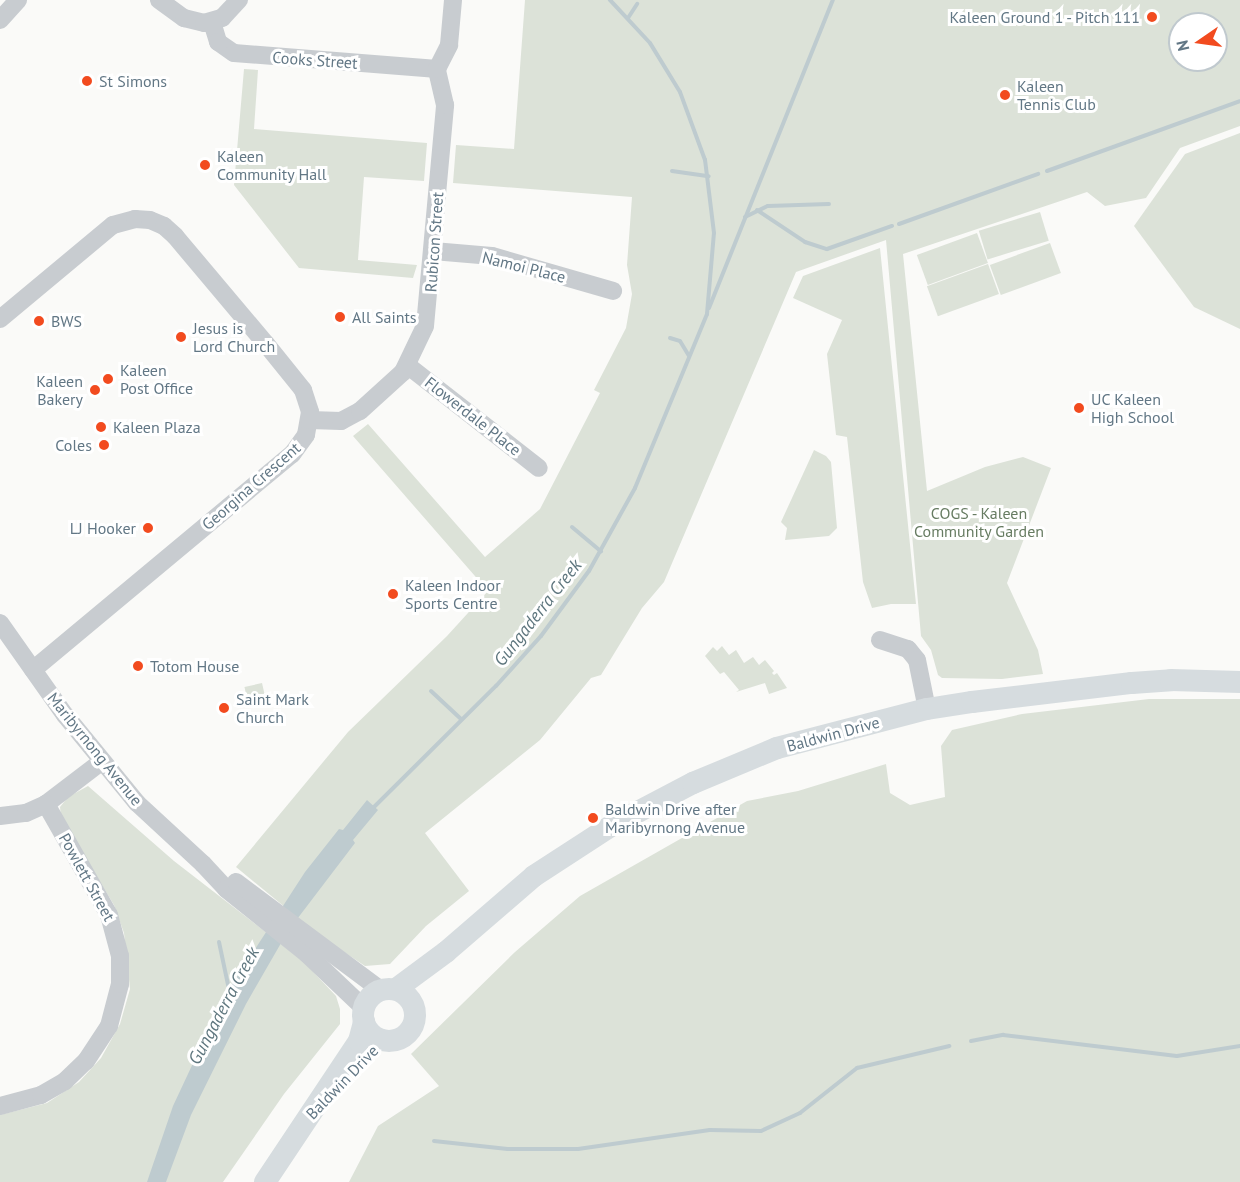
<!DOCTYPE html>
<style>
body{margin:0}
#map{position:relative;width:1240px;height:1182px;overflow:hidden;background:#fafaf8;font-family:"PT Sans",sans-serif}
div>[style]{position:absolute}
.green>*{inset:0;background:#dce2d8;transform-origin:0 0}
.water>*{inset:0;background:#becbcf}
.stream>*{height:4px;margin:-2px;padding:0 2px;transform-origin:2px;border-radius:2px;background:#becbcf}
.minor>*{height:18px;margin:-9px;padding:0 9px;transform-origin:9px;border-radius:9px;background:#c8ccd0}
.major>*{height:22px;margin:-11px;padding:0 11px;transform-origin:11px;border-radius:11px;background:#d6dcdf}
.major>.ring{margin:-11px;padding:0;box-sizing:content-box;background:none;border:22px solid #d6dcdf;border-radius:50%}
.dots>*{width:16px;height:16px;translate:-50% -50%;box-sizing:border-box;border:3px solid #fff;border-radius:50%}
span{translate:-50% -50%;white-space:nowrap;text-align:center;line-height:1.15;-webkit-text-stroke:6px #fff;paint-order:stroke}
.poi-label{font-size:16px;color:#627785}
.right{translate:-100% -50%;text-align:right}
.left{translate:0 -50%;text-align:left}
.street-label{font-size:16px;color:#627785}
.park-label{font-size:16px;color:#677c62}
.water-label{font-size:18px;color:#5e767e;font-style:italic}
.north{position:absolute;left:1168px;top:12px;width:60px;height:60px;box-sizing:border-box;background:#fff;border:2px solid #c0c9ce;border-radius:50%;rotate:257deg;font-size:16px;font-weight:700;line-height:24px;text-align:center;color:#627785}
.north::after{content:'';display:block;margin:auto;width:21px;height:27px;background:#f24b1f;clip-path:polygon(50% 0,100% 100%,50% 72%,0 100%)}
</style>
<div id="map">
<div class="green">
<div style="clip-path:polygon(evenodd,525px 0,1240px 0,1240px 126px,1180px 148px,1146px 198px,1105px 206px,1087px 192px,903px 254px,927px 491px,985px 467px,1023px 457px,1051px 468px,1007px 583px,1038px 650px,1043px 674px,1002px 679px,942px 678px,938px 675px,931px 650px,921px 636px,886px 240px,796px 272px,664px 582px,642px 608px,601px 675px,591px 678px,540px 740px,425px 833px,469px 891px,426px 926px,390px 964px,365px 966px,320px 936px,236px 867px,348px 732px,447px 636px,488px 591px,353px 436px,368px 424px,485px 557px,540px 509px,600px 393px,594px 390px,626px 328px,632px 294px,627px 265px,632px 197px,453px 183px,456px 145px,514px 149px,525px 0,1180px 24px,1216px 24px,1216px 60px,1180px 60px,1180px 24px)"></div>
<div style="clip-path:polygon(244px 69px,258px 70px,254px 129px,427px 143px,424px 181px,364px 177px,358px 260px,417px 265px,413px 278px,299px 268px,234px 185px)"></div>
<div style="clip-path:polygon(1240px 133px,1240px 329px,1194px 307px,1134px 226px,1185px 154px)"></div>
<div style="left:1040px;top:212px;width:30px;height:64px;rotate:73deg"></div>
<div style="left:977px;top:233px;width:32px;height:64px;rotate:70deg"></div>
<div style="left:1050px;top:243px;width:32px;height:64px;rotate:70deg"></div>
<div style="clip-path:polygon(880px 248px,916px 604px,891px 604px,872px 608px,863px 582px,847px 437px,836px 435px,827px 354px,842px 320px,793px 298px,803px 276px)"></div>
<div style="left:988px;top:264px;width:32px;height:65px;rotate:70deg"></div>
<div style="clip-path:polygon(814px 450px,826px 456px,831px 462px,837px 528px,829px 536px,785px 540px,787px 528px,781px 522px)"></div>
<div style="clip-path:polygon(722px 646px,729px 655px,736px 650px,744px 663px,753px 657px,759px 665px,765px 660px,774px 671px,772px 673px,774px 675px,777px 673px,787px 688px,769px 694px,765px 683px,736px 692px,739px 690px,724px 672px,720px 674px,705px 656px,713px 647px,717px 651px)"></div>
<div style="left:262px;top:683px;width:13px;height:18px;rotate:77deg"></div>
<div style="clip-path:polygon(1149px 699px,1240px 699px,1240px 1182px,349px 1182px,378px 1126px,439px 1086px,411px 1054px,515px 952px,580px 896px,747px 801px,798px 791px,886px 764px,890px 793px,910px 805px,945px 797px,941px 746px,952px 730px,1022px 714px)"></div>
<div style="clip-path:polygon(88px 786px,174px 861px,302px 960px,336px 996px,340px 1009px,340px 1024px,284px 1094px,223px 1182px,0 1182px,0 1115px,47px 1103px,79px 1082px,101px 1058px,120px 1024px,130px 989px,124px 933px,114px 905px,61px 817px,60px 807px,68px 797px)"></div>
</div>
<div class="water">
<div style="clip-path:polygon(367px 800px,378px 810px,353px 840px,355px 843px,288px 931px,246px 1004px,191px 1115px,166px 1182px,147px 1182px,173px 1106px,224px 997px,305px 872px,339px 829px,343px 830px)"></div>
</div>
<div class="stream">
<div style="left:628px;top:18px;width:17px;rotate:-57deg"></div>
<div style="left:672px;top:171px;width:37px;rotate:8deg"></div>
<div style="left:1047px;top:171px;width:205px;rotate:-19.9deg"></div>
<div style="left:757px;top:210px;width:58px;rotate:33.7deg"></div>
<div style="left:805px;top:242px;width:23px;rotate:18deg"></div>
<div style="left:827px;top:249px;width:69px;rotate:-19.5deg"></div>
<div style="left:745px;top:217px;width:25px;rotate:-26deg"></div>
<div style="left:768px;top:206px;width:61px;rotate:-1.9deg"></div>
<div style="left:899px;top:224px;width:148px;rotate:-19.8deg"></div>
<div style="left:709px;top:308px;width:332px;rotate:-68.1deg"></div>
<div style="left:670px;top:338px;width:10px;rotate:17deg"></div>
<div style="left:680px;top:341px;width:17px;rotate:59deg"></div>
<div style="left:572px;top:527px;width:38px;rotate:40deg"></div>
<div style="left:431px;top:691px;width:41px;rotate:43deg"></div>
<div style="left:372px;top:809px;width:175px;rotate:-44.8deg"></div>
<div style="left:496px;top:686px;width:67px;rotate:-48deg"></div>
<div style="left:541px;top:636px;width:81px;rotate:-53.6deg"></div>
<div style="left:589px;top:571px;width:95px;rotate:-61deg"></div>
<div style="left:635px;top:488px;width:188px;rotate:-67.5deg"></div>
<div style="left:707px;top:314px;width:81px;rotate:-85.1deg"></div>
<div style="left:714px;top:233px;width:74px;rotate:-97deg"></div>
<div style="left:705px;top:160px;width:72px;rotate:-110.2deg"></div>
<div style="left:680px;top:92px;width:57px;rotate:-121.5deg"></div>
<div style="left:650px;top:43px;width:59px;rotate:-132.9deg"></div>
<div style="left:219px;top:942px;width:53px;rotate:78.1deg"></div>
<div style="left:971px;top:1041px;width:33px;rotate:-11deg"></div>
<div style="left:1003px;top:1035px;width:175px;rotate:6.9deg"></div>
<div style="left:1177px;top:1056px;width:64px;rotate:-9deg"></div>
<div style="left:434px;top:1141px;width:74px;rotate:6.2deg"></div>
<div style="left:508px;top:1149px;width:70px"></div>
<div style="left:578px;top:1149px;width:133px;rotate:-8.2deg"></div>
<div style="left:710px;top:1130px;width:51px;rotate:1.1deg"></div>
<div style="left:761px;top:1131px;width:43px;rotate:-24.8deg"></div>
<div style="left:800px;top:1113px;width:73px;rotate:-38.3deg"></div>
<div style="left:857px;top:1068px;width:95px;rotate:-13.4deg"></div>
</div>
<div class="minor">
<div style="left:159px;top:0;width:31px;rotate:36deg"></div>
<div style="left:184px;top:18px;width:21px;rotate:14deg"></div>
<div style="left:204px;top:23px;width:19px;rotate:-16deg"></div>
<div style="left:222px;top:18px;width:25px;rotate:-47deg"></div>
<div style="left:0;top:20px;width:27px;rotate:-48deg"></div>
<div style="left:212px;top:22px;width:21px;rotate:73deg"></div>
<div style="left:218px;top:42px;width:19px;rotate:35deg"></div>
<div style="left:234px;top:53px;width:204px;rotate:4.5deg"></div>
<div style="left:433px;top:251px;width:59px;rotate:4.8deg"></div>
<div style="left:492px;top:256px;width:126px;rotate:16.1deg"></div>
<div style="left:0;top:319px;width:147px;rotate:-39.8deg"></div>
<div style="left:113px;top:225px;width:23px;rotate:-15deg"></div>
<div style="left:135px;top:219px;width:15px;rotate:4deg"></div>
<div style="left:150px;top:220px;width:15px;rotate:23deg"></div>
<div style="left:164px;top:226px;width:15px;rotate:42deg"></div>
<div style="left:175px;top:236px;width:141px;rotate:49.9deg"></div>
<div style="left:266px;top:344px;width:59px;rotate:51.2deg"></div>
<div style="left:303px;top:390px;width:23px;rotate:72deg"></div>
<div style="left:310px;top:412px;width:23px;rotate:100deg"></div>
<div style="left:306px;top:435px;width:24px;rotate:126deg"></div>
<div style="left:292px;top:454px;width:337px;rotate:140.2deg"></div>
<div style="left:407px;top:365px;width:167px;rotate:38deg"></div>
<div style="left:310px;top:420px;width:31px;rotate:2deg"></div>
<div style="left:341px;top:421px;width:21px;rotate:-28deg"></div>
<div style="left:360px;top:411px;width:58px;rotate:-42.2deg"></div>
<div style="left:403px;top:372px;width:51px;rotate:-64.4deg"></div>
<div style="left:425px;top:326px;width:222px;rotate:-84.8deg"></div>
<div style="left:445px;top:105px;width:37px;rotate:-103deg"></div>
<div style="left:437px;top:69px;width:27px;rotate:-63deg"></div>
<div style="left:449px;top:45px;width:45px;rotate:-84.9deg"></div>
<div style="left:0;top:623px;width:113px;rotate:54.8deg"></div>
<div style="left:65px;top:715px;width:114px;rotate:50.7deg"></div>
<div style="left:137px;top:803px;width:90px;rotate:42.7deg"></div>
<div style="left:203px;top:864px;width:34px;rotate:47deg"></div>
<div style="left:226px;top:889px;width:104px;rotate:38.7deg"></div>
<div style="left:307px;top:954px;width:79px;rotate:43.5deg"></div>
<div style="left:880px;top:640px;width:29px;rotate:18deg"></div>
<div style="left:908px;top:649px;width:14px;rotate:51deg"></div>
<div style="left:917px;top:660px;width:50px;rotate:78.5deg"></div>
<div style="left:0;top:816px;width:26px;rotate:-7deg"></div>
<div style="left:26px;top:813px;width:22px;rotate:-24deg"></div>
<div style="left:46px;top:804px;width:69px;rotate:-37.4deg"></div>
<div style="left:236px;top:882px;width:181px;rotate:36.7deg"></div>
<div style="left:0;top:1106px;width:42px;rotate:-15deg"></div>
<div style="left:41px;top:1095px;width:28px;rotate:-30deg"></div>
<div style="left:65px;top:1081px;width:29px;rotate:-44deg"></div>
<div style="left:86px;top:1061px;width:42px;rotate:-56.7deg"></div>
<div style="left:109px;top:1026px;width:43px;rotate:-75.3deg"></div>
<div style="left:120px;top:984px;width:28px;rotate:-90deg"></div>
<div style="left:120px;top:956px;width:42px;rotate:-105deg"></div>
<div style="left:109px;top:915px;width:128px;rotate:-119.6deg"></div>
</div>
<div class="major">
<div style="left:396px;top:989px;width:62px;rotate:-36.5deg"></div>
<div style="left:446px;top:952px;width:116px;rotate:-40.8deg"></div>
<div style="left:534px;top:876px;width:92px;rotate:-33deg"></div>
<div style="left:611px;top:826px;width:93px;rotate:-27.7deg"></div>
<div style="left:693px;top:783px;width:91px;rotate:-22.6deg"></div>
<div style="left:777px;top:748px;width:155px;rotate:-14.6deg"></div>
<div style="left:927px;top:709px;width:46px;rotate:-8.8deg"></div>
<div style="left:972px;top:702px;width:161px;rotate:-6.8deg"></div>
<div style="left:1132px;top:683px;width:39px;rotate:-4deg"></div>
<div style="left:1171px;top:680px;width:69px;rotate:1.7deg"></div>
<div class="ring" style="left:363px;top:989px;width:30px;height:30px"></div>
<div style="left:265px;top:1182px;width:169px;rotate:-56.3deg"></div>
<div style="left:359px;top:1041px;width:20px;rotate:-75deg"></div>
</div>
<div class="dots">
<div style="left:1152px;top:17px;background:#f24b1f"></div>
<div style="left:87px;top:81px;background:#f24b1f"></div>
<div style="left:1005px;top:95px;background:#f24b1f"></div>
<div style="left:205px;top:165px;background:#f24b1f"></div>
<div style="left:340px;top:317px;background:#f24b1f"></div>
<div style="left:39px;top:321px;background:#f24b1f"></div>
<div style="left:181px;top:337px;background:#f24b1f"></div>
<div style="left:108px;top:379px;background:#f24b1f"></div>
<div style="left:95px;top:390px;background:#f24b1f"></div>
<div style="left:1079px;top:408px;background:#f24b1f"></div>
<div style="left:101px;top:427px;background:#f24b1f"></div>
<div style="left:104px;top:445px;background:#f24b1f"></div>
<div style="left:148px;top:528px;background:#f24b1f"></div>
<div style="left:393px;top:594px;background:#f24b1f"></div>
<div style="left:138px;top:666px;background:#f24b1f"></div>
<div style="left:224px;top:708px;background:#f24b1f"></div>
<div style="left:593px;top:818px;background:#f24b1f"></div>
</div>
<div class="poi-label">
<span class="right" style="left:1140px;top:17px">Kaleen Ground 1 - Pitch 111</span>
<span class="left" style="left:99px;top:81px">St Simons</span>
<span class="left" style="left:1017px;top:95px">Kaleen<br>Tennis Club</span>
<span class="left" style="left:217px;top:165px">Kaleen<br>Community Hall</span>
<span class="left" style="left:352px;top:317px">All Saints</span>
<span class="left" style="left:51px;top:321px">BWS</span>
<span class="left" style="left:193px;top:337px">Jesus is<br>Lord Church</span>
<span class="left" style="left:120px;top:379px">Kaleen<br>Post Office</span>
<span class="right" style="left:83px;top:390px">Kaleen<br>Bakery</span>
<span class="left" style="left:1091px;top:408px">UC Kaleen<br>High School</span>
<span class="left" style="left:113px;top:427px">Kaleen Plaza</span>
<span class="right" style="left:92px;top:445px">Coles</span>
<span class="right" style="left:136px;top:528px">LJ Hooker</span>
<span class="left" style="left:405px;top:594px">Kaleen Indoor<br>Sports Centre</span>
<span class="left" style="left:150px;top:666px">Totom House</span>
<span class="left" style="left:236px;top:708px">Saint Mark<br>Church</span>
<span class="left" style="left:605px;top:818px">Baldwin Drive after<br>Maribyrnong Avenue</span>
</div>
<div class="street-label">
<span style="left:315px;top:60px;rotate:4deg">Cooks Street</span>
<span style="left:434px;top:242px;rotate:-86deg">Rubicon Street</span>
<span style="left:524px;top:267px;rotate:14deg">Namoi Place</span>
<span style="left:473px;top:416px;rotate:38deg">Flowerdale Place</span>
<span style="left:251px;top:486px;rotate:-41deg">Georgina Crescent</span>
<span style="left:833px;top:734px;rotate:-15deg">Baldwin Drive</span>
<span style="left:95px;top:749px;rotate:51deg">Maribyrnong Avenue</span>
<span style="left:87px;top:877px;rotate:61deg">Powlett Street</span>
<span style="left:342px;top:1082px;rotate:-46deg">Baldwin Drive</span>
</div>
<div class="park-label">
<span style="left:979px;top:522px">COGS - Kaleen<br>Community Garden</span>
</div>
<div class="water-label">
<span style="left:538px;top:613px;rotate:-52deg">Gungaderra Creek</span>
<span style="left:224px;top:1006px;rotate:-62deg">Gungaderra Creek</span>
</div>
<div class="north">N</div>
</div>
